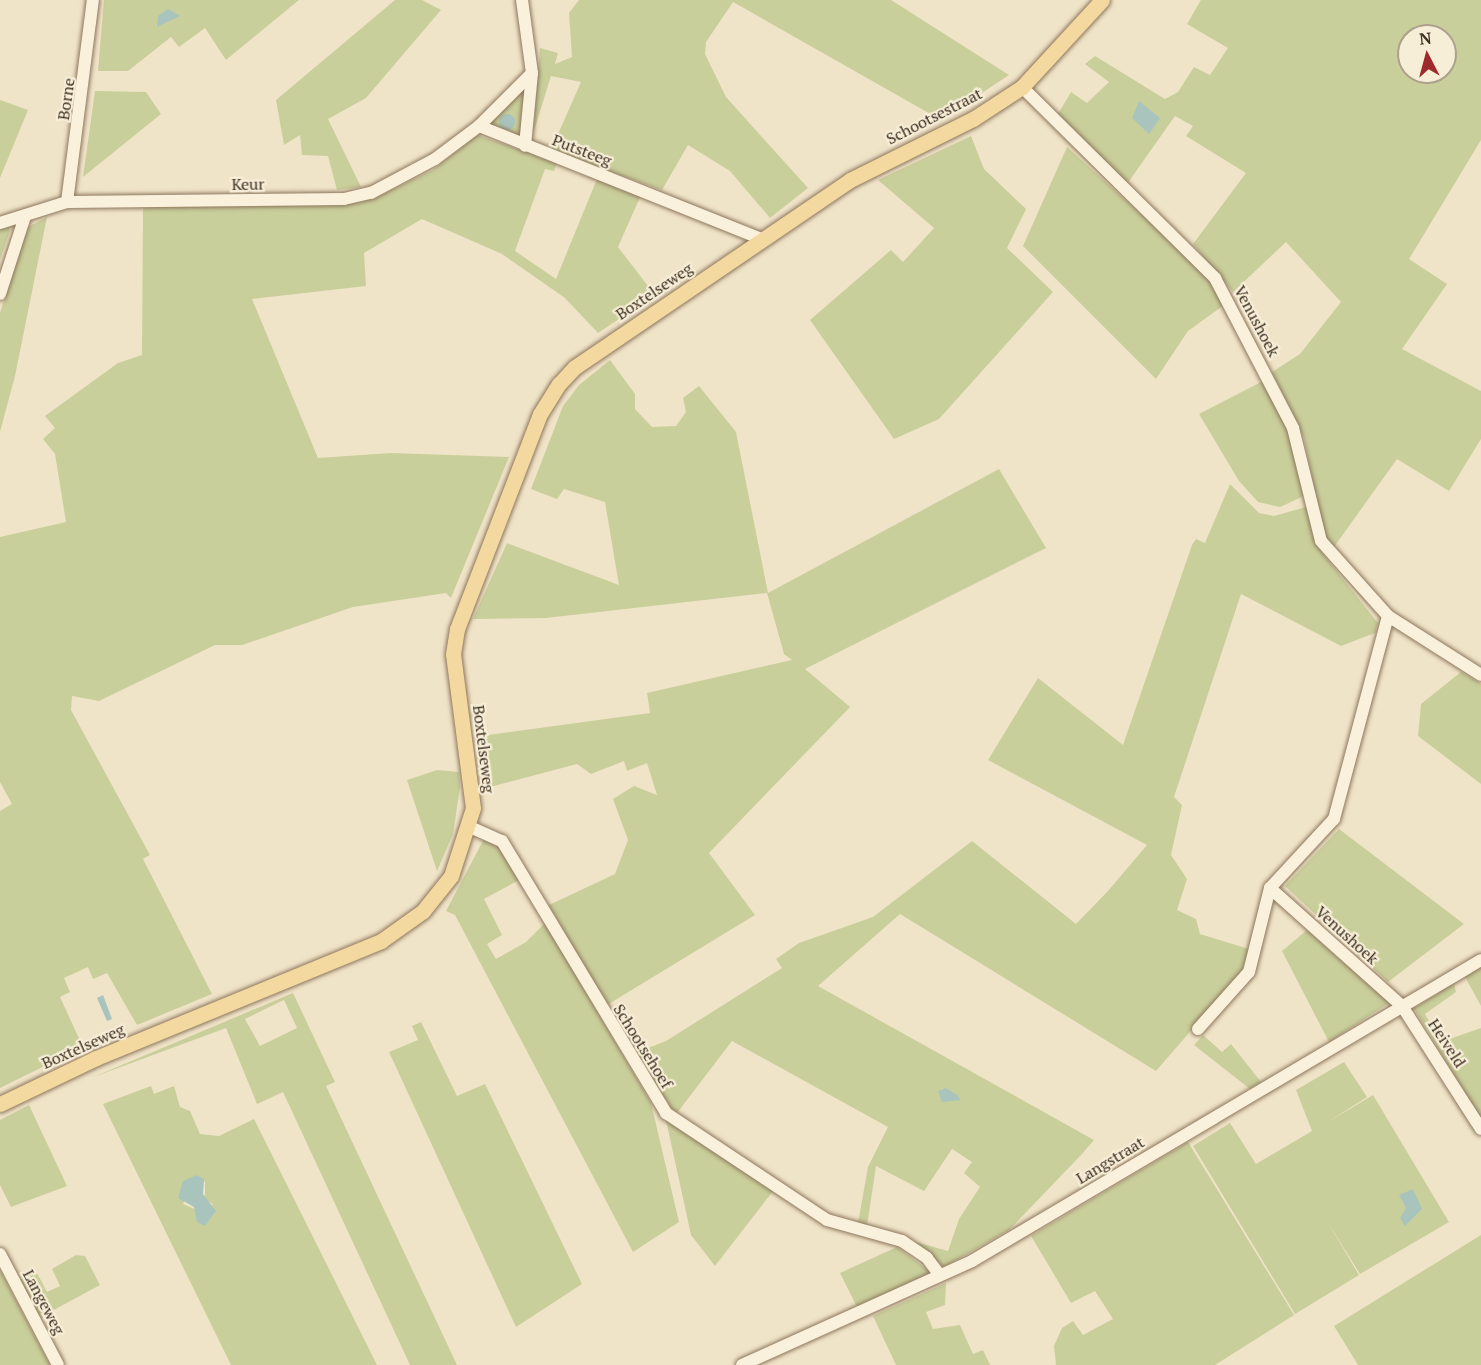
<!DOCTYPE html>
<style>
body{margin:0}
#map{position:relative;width:1481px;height:1365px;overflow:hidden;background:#f0e4c8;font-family:"PT Serif",serif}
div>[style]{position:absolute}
.green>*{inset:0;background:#c9cf9b}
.water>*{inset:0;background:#a9c4bc}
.round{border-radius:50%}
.roads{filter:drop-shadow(0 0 2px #8d765c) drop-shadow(0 0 2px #8d765c)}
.minor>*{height:12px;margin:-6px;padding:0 6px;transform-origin:6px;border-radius:6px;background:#faf1dc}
.major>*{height:15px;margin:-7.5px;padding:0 7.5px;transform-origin:7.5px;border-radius:7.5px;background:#f3d9a0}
span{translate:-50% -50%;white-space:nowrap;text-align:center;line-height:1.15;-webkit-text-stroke:4.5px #f7eed8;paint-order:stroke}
.street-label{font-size:16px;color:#3d2e20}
.north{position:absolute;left:1397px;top:24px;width:60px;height:60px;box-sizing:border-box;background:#f7eed8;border:2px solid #ada18e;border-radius:50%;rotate:354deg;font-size:16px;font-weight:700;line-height:24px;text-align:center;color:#3d2e20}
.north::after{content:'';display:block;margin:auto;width:21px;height:27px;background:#9e2a2b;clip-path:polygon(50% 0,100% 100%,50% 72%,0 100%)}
</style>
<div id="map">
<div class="green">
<div style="clip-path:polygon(104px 0,299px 0,226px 60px,205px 28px,179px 47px,171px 37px,128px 71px,98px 71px)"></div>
<div style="clip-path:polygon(395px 0,422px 0,441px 10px,366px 98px,328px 119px,361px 187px,337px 190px,328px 156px,302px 155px,300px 135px,284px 145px,276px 100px)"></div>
<div style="clip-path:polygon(579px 0,891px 0,1009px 75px,941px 120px,733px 2px,706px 42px,705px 54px,726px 97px,808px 188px,770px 218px,730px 171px,688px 145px,662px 190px,551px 150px,581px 82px,551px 76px,533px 134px,540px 48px,558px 53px,555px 64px,572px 57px,569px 13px)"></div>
<div style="clip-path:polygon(evenodd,1201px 0,1481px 0,1481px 140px,1409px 259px,1447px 284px,1402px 349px,1481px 391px,1481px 439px,1449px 491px,1397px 459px,1334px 547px,1324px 535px,1304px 438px,1272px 372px,1300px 354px,1341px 302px,1286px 242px,1233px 292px,1193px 244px,1246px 173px,1186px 136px,1193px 126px,1175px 116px,1127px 184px,1055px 119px,1071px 92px,1087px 103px,1109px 82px,1085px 64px,1095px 56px,1165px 99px,1178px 92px,1194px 67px,1210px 75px,1228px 48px,1187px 24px,1201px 0,1409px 36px,1445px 36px,1445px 72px,1409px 72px,1409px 36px)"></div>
<div style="clip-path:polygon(528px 77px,522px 138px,488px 126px,504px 109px)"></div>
<div style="clip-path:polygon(95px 91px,146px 92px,161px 114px,83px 177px)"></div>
<div style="clip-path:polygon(0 100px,28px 110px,0 178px)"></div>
<div style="clip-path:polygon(477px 135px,557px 163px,554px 171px,545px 169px,515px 251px,556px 279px,597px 179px,641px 195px,618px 247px,655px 295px,598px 333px,565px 298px,502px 254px,422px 219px,364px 253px,366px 286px,252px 299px,318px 458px,391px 453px,509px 457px,451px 598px,446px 593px,353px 607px,242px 645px,215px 645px,99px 701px,72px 696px,71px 710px,150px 855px,143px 859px,212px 994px,137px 1025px,107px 973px,93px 979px,88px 967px,64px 978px,70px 992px,60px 997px,83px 1047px,0 1088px,0 811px,12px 804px,0 782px,0 537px,66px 522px,55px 454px,43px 439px,55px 428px,45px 416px,118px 363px,142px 355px,143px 207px,375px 198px,433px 170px)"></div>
<div style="clip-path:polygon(971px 136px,984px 169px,1026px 209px,1007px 248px,1053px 292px,939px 419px,894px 439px,810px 320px,891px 250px,903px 262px,934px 228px,878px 180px)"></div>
<div style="clip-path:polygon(1067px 147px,1208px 275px,1224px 305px,1188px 331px,1156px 379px,1023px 246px)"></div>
<div style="clip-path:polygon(47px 217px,15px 376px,0 432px,0 313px,26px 228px)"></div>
<div style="clip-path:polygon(9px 221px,10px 231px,0 260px,0 224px)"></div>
<div style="clip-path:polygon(610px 360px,635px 394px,635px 409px,652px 427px,676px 426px,686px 412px,683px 398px,699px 386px,736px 432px,768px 593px,999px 469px,1046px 548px,805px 669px,850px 707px,709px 853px,755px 915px,607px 1005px,549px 905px,615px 874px,628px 840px,613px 799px,634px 786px,657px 795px,647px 763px,627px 771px,624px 761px,591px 774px,577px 764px,486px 788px,481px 736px,650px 713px,647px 693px,792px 660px,784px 654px,767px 593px,546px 618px,473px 619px,507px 543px,619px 585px,605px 502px,564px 489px,557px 499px,531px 489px,563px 406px,579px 385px)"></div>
<div style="clip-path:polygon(1263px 381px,1290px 432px,1304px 496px,1280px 507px,1258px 502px,1239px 481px,1199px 414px)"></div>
<div style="clip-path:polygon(1230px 484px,1259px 513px,1274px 516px,1306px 507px,1323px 554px,1378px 623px,1375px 633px,1341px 646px,1241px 594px,1174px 797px,1182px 805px,1171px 855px,1187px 879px,1177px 910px,1196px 919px,1200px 934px,1249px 949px,1241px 973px,1156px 1071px,900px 914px,818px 986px,1094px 1140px,1082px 1154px,1009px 1230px,944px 1267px,912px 1241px,948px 1251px,959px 1219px,980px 1187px,964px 1173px,972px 1162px,952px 1149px,924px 1191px,876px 1166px,867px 1226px,858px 1223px,868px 1167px,888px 1127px,732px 1041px,677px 1113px,672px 1109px,635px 1053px,666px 1041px,782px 968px,776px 959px,799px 943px,873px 917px,972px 841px,1076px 924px,1108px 891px,1147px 845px,988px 760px,1038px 678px,1123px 745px,1192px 545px,1196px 539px,1205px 543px)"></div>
<div style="clip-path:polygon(1461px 672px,1481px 684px,1481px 784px,1418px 736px,1421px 704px)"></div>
<div style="clip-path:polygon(437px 770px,459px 772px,460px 787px,453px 834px,437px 871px,407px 780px)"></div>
<div style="clip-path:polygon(1339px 829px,1464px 924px,1388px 982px,1285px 886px)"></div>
<div style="clip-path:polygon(485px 837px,494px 839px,519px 880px,484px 899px,502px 935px,487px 944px,496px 959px,526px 942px,545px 923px,651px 1103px,679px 1222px,633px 1252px,455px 915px,446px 911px)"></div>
<div style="clip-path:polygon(1307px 930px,1389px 1003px,1329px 1042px,1282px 951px)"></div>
<div style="clip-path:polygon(1481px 967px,1481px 1006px,1465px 977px)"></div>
<div style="clip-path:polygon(1454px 983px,1456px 992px,1425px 1014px,1441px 1042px,1481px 1028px,1481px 1120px,1414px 1008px)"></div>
<div style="clip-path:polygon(evenodd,293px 993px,335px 1082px,326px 1086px,457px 1365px,410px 1365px,283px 1092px,257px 1104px,226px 1028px,91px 1078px,293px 993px,284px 1000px,297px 1028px,260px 1046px,245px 1019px,284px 1000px)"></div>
<div style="clip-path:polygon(421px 1022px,457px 1096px,485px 1084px,582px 1284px,516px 1327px,389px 1052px,418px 1040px,412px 1026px)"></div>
<div style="clip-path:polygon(1203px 1035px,1222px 1052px,1231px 1044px,1261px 1082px,1250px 1089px,1194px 1045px)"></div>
<div style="clip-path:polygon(1344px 1062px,1367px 1097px,1328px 1122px,1373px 1095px,1449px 1222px,1360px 1274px,1327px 1221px,1359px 1275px,1295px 1314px,1193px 1146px,1230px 1123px,1256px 1164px,1312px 1131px,1296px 1090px)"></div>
<div style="clip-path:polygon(evenodd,151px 1086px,154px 1094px,174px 1086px,180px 1107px,190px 1111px,200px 1134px,219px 1136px,254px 1119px,377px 1365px,231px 1365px,103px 1104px,151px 1086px,197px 1175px,205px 1182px,205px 1200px,213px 1204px,197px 1219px,197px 1210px,183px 1204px,197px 1175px)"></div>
<div style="clip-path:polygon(29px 1105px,67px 1186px,11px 1207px,0 1185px,0 1120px)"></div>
<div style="clip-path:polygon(666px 1120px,773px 1191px,715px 1266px,691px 1235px)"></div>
<div style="clip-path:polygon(1188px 1142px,1294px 1315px,1215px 1365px,1056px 1365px,1054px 1346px,1062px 1328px,1073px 1321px,1083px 1335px,1113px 1319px,1095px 1291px,1071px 1303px,1031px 1236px)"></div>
<div style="clip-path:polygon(1481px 1235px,1481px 1365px,1358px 1365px,1334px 1326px)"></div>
<div style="clip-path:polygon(897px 1247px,932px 1273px,857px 1307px,840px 1273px)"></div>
<div style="clip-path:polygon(76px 1255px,85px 1256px,100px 1285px,39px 1318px,20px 1280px,36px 1271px,47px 1292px,60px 1286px,52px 1269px)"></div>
<div style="clip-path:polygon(0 1270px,50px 1365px,0 1365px)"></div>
<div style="clip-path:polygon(946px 1283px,945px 1305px,926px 1312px,933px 1329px,960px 1325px,973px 1354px,983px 1350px,990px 1365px,896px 1365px,873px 1316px)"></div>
</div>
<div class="water">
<div style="clip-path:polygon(168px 9px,180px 16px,157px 27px,158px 16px)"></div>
<div style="clip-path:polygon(1139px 101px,1160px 118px,1149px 134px,1132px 118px)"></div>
<div class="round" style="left:499px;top:114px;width:16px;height:16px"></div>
<div style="clip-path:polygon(103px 995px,112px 1019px,107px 1021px,97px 998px)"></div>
<div style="clip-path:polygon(946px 1088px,957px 1095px,961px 1100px,942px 1102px,938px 1091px)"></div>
<div style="clip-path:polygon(197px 1175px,204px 1179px,203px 1194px,216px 1211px,205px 1226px,197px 1222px,194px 1207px,178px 1198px,183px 1181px)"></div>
<div style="clip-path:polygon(1413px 1189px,1422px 1209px,1405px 1226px,1400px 1218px,1406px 1208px,1399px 1195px)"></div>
</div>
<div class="roads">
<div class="minor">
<div style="left:522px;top:0;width:74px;rotate:82.2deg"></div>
<div style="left:532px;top:73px;width:73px;rotate:95.5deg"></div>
<div style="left:1022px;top:87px;width:272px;rotate:44.7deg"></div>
<div style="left:1215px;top:278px;width:169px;rotate:62.5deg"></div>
<div style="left:1293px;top:428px;width:116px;rotate:76.1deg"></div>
<div style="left:1321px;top:541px;width:101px;rotate:48.2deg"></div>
<div style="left:1388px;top:616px;width:110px;rotate:32.4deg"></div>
<div style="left:479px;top:126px;width:305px;rotate:21.8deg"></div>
<div style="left:67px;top:202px;width:204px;rotate:-82.7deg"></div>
<div style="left:0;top:223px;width:70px;rotate:-17.4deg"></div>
<div style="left:67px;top:202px;width:277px;rotate:-0.6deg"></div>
<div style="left:344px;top:199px;width:28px;rotate:-13deg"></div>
<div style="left:371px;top:193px;width:72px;rotate:-28deg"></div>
<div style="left:435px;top:159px;width:55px;rotate:-36.9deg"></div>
<div style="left:479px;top:126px;width:75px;rotate:-45deg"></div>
<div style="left:0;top:294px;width:82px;rotate:-72.2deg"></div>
<div style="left:470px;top:827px;width:35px;rotate:24deg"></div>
<div style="left:502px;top:841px;width:318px;rotate:58.9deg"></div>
<div style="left:666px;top:1113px;width:193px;rotate:33.6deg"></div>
<div style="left:827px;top:1220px;width:78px;rotate:15.6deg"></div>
<div style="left:902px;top:1241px;width:30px;rotate:34deg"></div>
<div style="left:927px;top:1258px;width:21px;rotate:53deg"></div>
<div style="left:1270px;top:888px;width:177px;rotate:41.8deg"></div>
<div style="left:1402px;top:1006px;width:146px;rotate:57.3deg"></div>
<div style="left:1198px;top:1029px;width:76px;rotate:-48.2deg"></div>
<div style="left:1249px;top:972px;width:87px;rotate:-76deg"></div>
<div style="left:1270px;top:888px;width:94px;rotate:-47.2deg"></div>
<div style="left:1334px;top:819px;width:210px;rotate:-75.1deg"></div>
<div style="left:0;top:1254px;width:125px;rotate:62.4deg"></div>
<div style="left:742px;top:1365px;width:252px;rotate:-24.3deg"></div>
<div style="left:972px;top:1261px;width:591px;rotate:-30.6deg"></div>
</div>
<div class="major">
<div style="left:0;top:1104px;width:106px;rotate:-25.6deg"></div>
<div style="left:96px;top:1058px;width:308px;rotate:-22.3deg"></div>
<div style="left:381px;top:941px;width:52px;rotate:-35.5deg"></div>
<div style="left:423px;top:911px;width:45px;rotate:-51.3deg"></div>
<div style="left:451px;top:876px;width:71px;rotate:-72.1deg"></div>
<div style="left:473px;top:808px;width:155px;rotate:-97.4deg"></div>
<div style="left:453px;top:654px;width:25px;rotate:-81deg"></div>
<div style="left:457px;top:629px;width:230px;rotate:-68.9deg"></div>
<div style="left:540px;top:414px;width:36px;rotate:-58deg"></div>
<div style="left:559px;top:384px;width:23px;rotate:-47deg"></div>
<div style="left:575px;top:367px;width:333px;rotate:-34.2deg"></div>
<div style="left:850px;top:180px;width:137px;rotate:-26.4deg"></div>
<div style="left:973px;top:119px;width:59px;rotate:-33.1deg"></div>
<div style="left:1022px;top:87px;width:118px;rotate:-47.4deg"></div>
</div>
</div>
<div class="street-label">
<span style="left:66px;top:99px;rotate:-82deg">Borne</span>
<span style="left:934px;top:116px;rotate:-27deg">Schootsestraat</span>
<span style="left:582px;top:150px;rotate:21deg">Putsteeg</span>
<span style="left:248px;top:184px;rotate:-1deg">Keur</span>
<span style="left:654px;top:291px;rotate:-34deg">Boxtelseweg</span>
<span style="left:1257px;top:321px;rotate:62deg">Venushoek</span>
<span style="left:484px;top:749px;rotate:83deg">Boxtelseweg</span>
<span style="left:1347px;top:935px;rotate:42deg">Venushoek</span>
<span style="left:1447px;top:1043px;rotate:57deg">Heiveld</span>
<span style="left:83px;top:1046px;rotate:-24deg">Boxtelseweg</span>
<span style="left:643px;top:1046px;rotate:58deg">Schootsehoef</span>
<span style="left:1110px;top:1160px;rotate:-31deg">Langstraat</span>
<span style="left:44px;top:1302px;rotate:62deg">Langeweg</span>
</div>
<div class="north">N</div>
</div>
